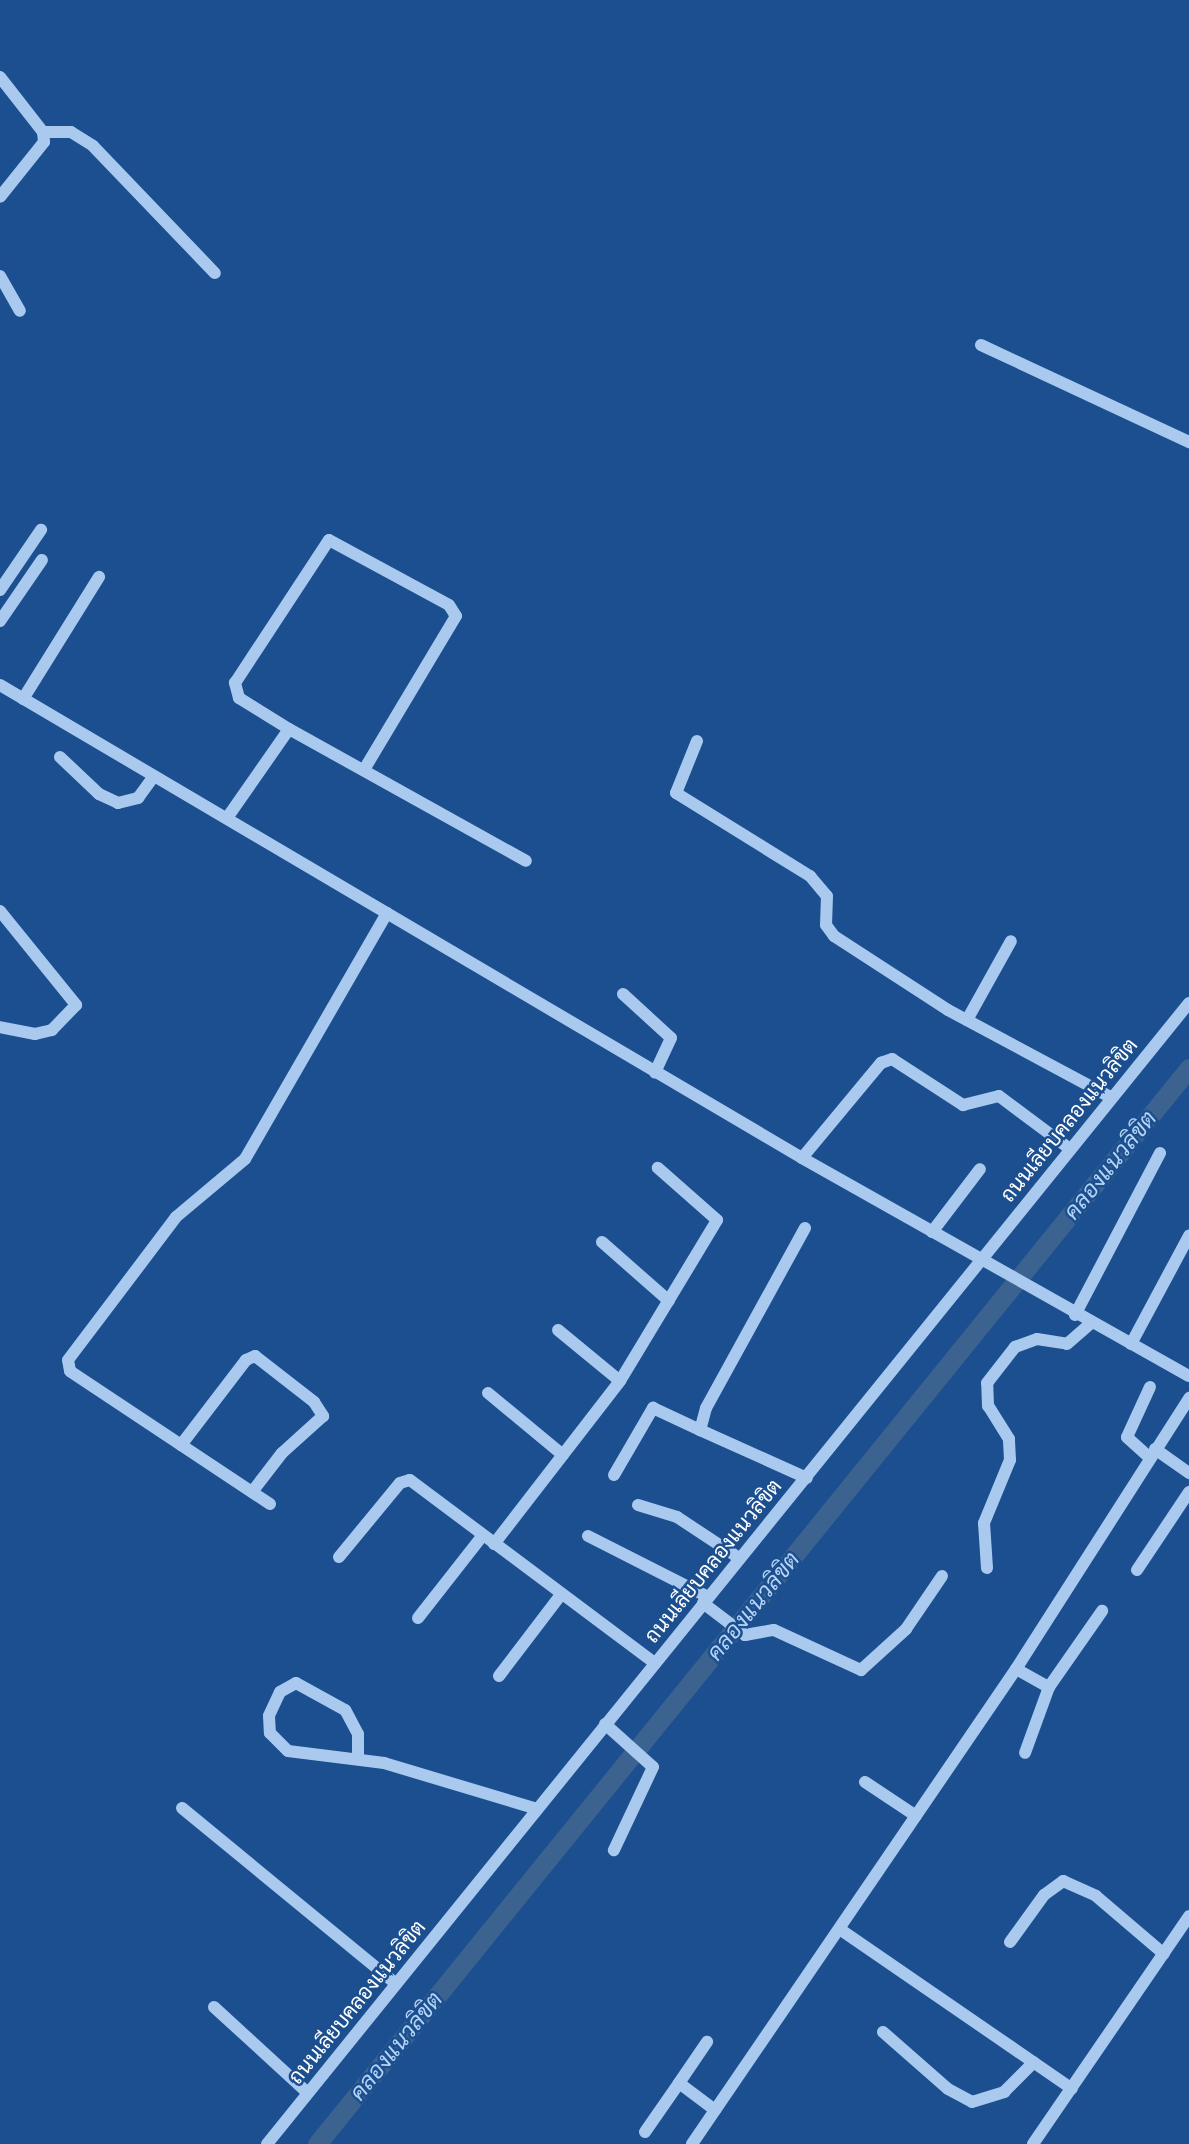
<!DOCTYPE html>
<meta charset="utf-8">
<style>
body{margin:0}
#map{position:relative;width:1189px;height:2144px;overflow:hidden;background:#1b4f8f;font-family:Arial,Sarabun,sans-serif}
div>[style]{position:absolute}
.canal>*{height:19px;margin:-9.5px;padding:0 9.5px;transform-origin:9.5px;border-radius:9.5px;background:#3c6290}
.minor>*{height:12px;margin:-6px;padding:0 6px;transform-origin:6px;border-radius:6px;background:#a9c9ee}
span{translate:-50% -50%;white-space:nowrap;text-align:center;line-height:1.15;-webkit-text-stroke:5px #1b4f8f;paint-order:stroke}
.street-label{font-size:21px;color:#fff}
.water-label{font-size:23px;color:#b5d3f5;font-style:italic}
</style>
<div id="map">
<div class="canal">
<div style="left:317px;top:2144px;width:1385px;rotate:-50.98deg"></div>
</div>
<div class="minor">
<div style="left:0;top:77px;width:70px;rotate:52deg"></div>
<div style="left:43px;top:132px;width:10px;rotate:84deg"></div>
<div style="left:44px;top:142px;width:70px;rotate:128.7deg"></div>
<div style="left:43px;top:132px;width:28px"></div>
<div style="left:71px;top:132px;width:26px;rotate:32deg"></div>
<div style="left:93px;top:146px;width:176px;rotate:46.2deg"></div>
<div style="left:0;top:276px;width:40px;rotate:60.3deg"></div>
<div style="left:981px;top:345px;width:230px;rotate:25deg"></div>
<div style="left:0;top:590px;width:73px;rotate:-55.7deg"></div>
<div style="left:0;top:621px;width:74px;rotate:-55.5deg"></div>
<div style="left:0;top:685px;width:931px;rotate:30.53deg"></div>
<div style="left:802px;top:1158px;width:444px;rotate:29.4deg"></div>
<div style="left:23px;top:699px;width:144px;rotate:-58.1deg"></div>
<div style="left:289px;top:729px;width:59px;rotate:-148.2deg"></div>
<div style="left:239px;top:698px;width:16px;rotate:-105deg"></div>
<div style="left:235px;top:683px;width:171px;rotate:-56.7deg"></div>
<div style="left:329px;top:540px;width:136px;rotate:28.4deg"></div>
<div style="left:449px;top:605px;width:13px;rotate:58deg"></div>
<div style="left:456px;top:616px;width:179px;rotate:120.9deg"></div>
<div style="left:697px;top:741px;width:56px;rotate:112deg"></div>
<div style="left:676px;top:793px;width:158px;rotate:31.8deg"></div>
<div style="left:810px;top:876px;width:26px;rotate:50deg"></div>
<div style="left:827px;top:896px;width:29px;rotate:92deg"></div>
<div style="left:826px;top:925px;width:14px;rotate:54deg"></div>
<div style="left:834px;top:936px;width:136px;rotate:33deg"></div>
<div style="left:948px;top:1010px;width:186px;rotate:28.2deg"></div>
<div style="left:60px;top:757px;width:54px;rotate:43.5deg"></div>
<div style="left:99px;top:794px;width:21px;rotate:25deg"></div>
<div style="left:118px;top:803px;width:21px;rotate:-14deg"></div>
<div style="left:138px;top:798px;width:27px;rotate:-54deg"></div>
<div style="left:227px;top:818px;width:108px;rotate:-55.1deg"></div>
<div style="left:289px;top:729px;width:271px;rotate:29.1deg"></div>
<div style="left:0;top:911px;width:121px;rotate:51deg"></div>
<div style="left:76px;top:1005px;width:35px;rotate:134deg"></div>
<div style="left:52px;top:1030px;width:17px;rotate:167deg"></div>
<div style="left:35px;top:1034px;width:36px;rotate:-169deg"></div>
<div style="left:623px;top:994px;width:65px;rotate:42.5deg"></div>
<div style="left:671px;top:1038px;width:38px;rotate:115deg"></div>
<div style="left:967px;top:1020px;width:90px;rotate:-60.9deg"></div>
<div style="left:802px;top:1158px;width:124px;rotate:-50.3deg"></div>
<div style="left:881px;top:1063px;width:12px;rotate:-20deg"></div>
<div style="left:892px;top:1059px;width:85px;rotate:32.9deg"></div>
<div style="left:963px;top:1105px;width:37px;rotate:-14deg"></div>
<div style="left:999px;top:1096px;width:89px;rotate:36.7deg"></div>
<div style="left:805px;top:1228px;width:205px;rotate:118.8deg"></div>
<div style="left:706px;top:1408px;width:23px;rotate:105deg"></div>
<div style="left:700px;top:1430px;width:117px;rotate:24.2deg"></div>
<div style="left:932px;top:1232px;width:79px;rotate:-52.7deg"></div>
<div style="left:602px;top:1242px;width:89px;rotate:41.4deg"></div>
<div style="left:1075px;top:1315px;width:183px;rotate:-62.3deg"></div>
<div style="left:558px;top:1330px;width:80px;rotate:39.4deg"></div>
<div style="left:1131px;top:1344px;width:123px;rotate:-61.8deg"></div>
<div style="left:488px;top:1393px;width:97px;rotate:39.6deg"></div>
<div style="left:181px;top:1445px;width:107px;rotate:-52.6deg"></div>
<div style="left:246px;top:1360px;width:10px;rotate:-24deg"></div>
<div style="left:255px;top:1356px;width:75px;rotate:37.9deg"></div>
<div style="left:314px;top:1402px;width:17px;rotate:57deg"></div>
<div style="left:323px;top:1416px;width:55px;rotate:137.9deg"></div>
<div style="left:282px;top:1453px;width:49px;rotate:127.6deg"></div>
<div style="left:1155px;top:1449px;width:42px;rotate:35.2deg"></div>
<div style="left:1150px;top:1458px;width:31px;rotate:-138deg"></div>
<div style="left:1127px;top:1437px;width:55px;rotate:-65.3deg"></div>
<div style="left:614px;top:1475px;width:78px;rotate:-59.8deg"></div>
<div style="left:653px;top:1408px;width:52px;rotate:25.1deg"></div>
<div style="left:270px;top:1504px;width:240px;rotate:-146.4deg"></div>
<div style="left:70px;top:1371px;width:11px;rotate:-100deg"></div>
<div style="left:68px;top:1360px;width:179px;rotate:-52.9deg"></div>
<div style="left:176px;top:1217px;width:90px;rotate:-40deg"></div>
<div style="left:245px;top:1159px;width:284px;rotate:-60deg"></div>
<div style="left:638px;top:1505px;width:41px;rotate:17.1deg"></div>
<div style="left:677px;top:1517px;width:74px;rotate:33.5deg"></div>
<div style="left:588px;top:1536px;width:135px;rotate:26.9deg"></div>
<div style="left:494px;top:1544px;width:206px;rotate:-52.3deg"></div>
<div style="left:620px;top:1381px;width:188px;rotate:-58.9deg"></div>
<div style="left:717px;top:1220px;width:79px;rotate:-138.6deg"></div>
<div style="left:339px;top:1557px;width:96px;rotate:-50.5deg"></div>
<div style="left:400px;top:1483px;width:10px;rotate:-17deg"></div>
<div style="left:410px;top:1480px;width:306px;rotate:36.8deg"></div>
<div style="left:987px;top:1568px;width:45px;rotate:-93.8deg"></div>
<div style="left:984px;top:1523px;width:68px;rotate:-67.6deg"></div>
<div style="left:1010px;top:1460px;width:21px;rotate:-93deg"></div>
<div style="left:1009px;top:1439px;width:39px;rotate:-122deg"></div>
<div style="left:988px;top:1406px;width:23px;rotate:-92deg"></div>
<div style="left:987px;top:1383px;width:46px;rotate:-52.1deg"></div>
<div style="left:1015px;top:1347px;width:23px;rotate:-20deg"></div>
<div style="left:1037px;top:1339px;width:30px;rotate:9deg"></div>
<div style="left:1067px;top:1344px;width:30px;rotate:-41deg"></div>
<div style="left:1137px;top:1570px;width:94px;rotate:-56.3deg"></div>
<div style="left:703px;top:1603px;width:53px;rotate:37.3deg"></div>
<div style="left:745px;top:1635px;width:29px;rotate:-10deg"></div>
<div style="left:774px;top:1630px;width:96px;rotate:24.7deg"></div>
<div style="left:861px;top:1670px;width:61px;rotate:-42.3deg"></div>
<div style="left:906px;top:1629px;width:64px;rotate:-55.8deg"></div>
<div style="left:418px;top:1618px;width:105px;rotate:-51.9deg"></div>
<div style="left:1016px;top:1669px;width:38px;rotate:29deg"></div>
<div style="left:1049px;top:1687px;width:70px;rotate:110deg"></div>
<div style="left:499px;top:1676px;width:101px;rotate:-52.7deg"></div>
<div style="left:1049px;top:1687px;width:93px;rotate:-55.1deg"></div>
<div style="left:605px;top:1724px;width:64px;rotate:41.9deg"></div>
<div style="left:653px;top:1767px;width:92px;rotate:115.2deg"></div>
<div style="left:358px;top:1758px;width:24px;rotate:-90deg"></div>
<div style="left:358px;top:1734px;width:27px;rotate:-118deg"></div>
<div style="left:345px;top:1710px;width:56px;rotate:-151.1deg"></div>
<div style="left:296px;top:1683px;width:18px;rotate:151deg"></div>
<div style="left:280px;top:1692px;width:26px;rotate:115deg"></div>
<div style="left:269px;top:1716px;width:17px;rotate:87deg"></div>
<div style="left:270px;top:1733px;width:25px;rotate:45deg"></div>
<div style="left:288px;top:1751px;width:97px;rotate:7.1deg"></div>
<div style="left:384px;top:1763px;width:160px;rotate:16.7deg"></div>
<div style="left:865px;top:1782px;width:61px;rotate:33.7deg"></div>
<div style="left:182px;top:1808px;width:277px;rotate:39.4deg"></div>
<div style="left:841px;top:1930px;width:280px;rotate:34.5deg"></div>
<div style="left:1010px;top:1942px;width:58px;rotate:-54.1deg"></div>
<div style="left:1044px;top:1895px;width:24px;rotate:-36deg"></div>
<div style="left:1063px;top:1881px;width:36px;rotate:24deg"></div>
<div style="left:1096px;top:1896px;width:89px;rotate:40.5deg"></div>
<div style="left:214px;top:2007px;width:127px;rotate:42.5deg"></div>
<div style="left:883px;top:2032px;width:86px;rotate:41.2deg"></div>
<div style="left:948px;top:2089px;width:27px;rotate:28deg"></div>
<div style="left:972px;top:2102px;width:34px;rotate:-17deg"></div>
<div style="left:1004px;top:2092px;width:42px;rotate:-45deg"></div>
<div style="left:679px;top:2083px;width:50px;rotate:-55.7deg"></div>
<div style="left:645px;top:2132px;width:60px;rotate:-55.2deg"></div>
<div style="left:679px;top:2083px;width:45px;rotate:36.9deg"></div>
<div style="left:267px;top:2144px;width:1467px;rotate:-51.06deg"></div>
<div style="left:692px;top:2144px;width:575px;rotate:-55.7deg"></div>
<div style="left:1016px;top:1669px;width:322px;rotate:-57.4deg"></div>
<div style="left:1033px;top:2144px;width:276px;rotate:-55.6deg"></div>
</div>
<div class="street-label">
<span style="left:1069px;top:1120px;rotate:-51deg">ถนนเลียบคลองแนวลิขิต</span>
<span style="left:713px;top:1561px;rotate:-51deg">ถนนเลียบคลองแนวลิขิต</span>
<span style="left:357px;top:2002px;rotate:-51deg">ถนนเลียบคลองแนวลิขิต</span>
</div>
<div class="water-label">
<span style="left:1110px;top:1165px;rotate:-51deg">คลองแนวลิขิต</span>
<span style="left:753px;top:1606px;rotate:-51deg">คลองแนวลิขิต</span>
<span style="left:396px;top:2046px;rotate:-51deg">คลองแนวลิขิต</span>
</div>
</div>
